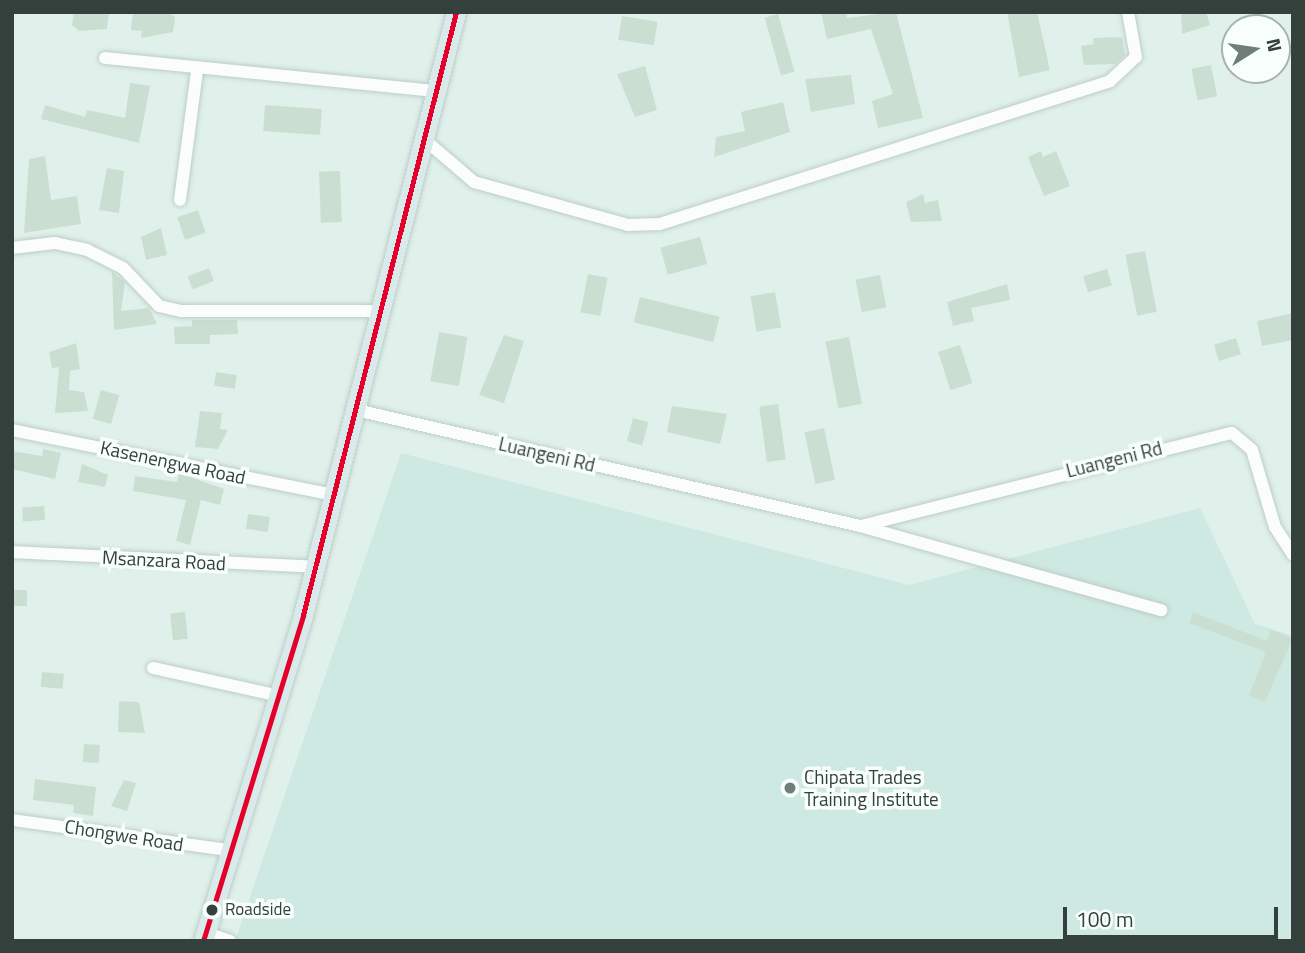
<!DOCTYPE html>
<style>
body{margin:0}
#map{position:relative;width:1305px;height:953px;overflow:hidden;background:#e0f1eb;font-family:"Titillium Web",sans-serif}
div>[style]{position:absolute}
.built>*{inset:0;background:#cde9e1}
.building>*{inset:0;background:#cadfd1;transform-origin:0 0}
.roads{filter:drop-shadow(0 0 2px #bfccc7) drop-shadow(0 0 2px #bfccc7)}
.minor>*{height:12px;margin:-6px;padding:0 6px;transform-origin:6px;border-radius:6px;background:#fafdfc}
.trunk>*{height:19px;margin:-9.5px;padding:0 9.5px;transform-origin:9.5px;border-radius:9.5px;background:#d8eaea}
.bus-1>*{height:5px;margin:-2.5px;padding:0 2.5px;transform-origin:2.5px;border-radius:2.5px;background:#e4002b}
.dots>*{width:19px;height:19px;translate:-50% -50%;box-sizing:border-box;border:4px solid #f8fefc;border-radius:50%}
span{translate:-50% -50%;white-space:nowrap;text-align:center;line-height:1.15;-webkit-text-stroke:7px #f8fefc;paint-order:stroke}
.bus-label{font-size:17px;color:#33403c}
.left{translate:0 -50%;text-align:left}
.street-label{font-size:19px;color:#33403c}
.poi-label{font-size:19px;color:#33403c}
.frame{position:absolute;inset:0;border:14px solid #33403c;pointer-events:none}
.north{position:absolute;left:1221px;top:14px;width:70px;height:70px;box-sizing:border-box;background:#f8fefc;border:2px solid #a9b2af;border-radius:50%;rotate:78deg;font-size:19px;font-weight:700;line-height:28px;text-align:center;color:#33403c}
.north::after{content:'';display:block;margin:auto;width:24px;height:32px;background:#707e79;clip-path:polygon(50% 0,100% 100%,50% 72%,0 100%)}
.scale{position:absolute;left:1063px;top:907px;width:215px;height:32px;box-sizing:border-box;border:4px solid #33403c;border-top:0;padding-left:9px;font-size:21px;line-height:24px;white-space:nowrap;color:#33403c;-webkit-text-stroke:5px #f8fefc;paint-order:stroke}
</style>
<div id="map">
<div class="built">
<div style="clip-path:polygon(401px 453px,909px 585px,1200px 508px,1255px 624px,1293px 636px,1293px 941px,235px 941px)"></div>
</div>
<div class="building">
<div style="clip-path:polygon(74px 12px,109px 12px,107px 29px,79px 31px,72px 25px)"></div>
<div style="clip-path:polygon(133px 12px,167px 12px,175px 17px,173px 32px,141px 38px,142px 31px,131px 30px)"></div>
<div style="clip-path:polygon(821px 12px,846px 12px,847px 18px,896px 12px,923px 118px,878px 128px,872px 101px,893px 94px,871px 29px,827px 39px)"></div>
<div style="clip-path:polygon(1007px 12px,1037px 12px,1050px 70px,1019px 77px)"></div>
<div style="clip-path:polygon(1181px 12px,1206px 12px,1210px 25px,1182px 34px)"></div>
<div style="left:778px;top:14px;width:60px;height:14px;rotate:74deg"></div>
<div style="left:622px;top:16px;width:36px;height:24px;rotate:9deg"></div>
<div style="clip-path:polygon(1122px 37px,1125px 55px,1115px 64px,1084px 65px,1081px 46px,1094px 44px,1093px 38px)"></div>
<div style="left:1211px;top:65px;width:32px;height:20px;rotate:79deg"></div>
<div style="clip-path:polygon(645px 66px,657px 110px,635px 117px,617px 74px)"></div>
<div style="clip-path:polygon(851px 75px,855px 104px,811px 112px,805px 79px)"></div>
<div style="clip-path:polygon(130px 83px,150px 86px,139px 143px,41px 119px,45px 105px,85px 117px,87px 110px,125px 118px)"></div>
<div style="clip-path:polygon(783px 102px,790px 132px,714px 157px,716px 137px,745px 131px,741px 112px)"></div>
<div style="left:265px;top:105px;width:57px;height:26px;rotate:4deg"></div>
<div style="clip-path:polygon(1041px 151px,1043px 157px,1056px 151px,1070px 186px,1044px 196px,1028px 157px)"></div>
<div style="clip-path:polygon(45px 156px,51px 200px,77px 196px,81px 224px,24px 233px,29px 159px)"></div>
<div style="clip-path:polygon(107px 168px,124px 171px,119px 213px,99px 210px)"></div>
<div style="left:340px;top:171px;width:51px;height:21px;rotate:88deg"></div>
<div style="clip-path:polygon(923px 194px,925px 203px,938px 200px,942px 221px,911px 222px,906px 202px)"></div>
<div style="left:198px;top:210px;width:24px;height:22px;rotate:71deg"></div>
<div style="clip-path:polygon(161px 228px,167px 255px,146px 260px,141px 237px)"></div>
<div style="left:700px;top:237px;width:28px;height:41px;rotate:75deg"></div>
<div style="left:1145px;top:251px;width:62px;height:20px;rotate:79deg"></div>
<div style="left:209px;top:268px;width:14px;height:23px;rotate:69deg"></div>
<div style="left:1107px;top:269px;width:17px;height:25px;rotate:73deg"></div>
<div style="clip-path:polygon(112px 272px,125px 282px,121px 311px,149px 308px,157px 324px,114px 330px)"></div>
<div style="left:588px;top:274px;width:20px;height:39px;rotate:11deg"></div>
<div style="left:880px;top:275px;width:33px;height:25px;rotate:79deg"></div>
<div style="clip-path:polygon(1007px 284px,1010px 300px,971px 308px,974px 321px,953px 326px,947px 302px)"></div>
<div style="left:775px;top:292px;width:36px;height:25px;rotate:80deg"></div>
<div style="left:640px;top:297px;width:82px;height:26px;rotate:14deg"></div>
<div style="clip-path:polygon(1293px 313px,1293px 340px,1262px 346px,1257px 321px)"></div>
<div style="clip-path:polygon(192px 320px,237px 320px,238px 334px,210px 335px,210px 344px,175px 344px,174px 327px,192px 326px)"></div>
<div style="left:439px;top:332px;width:29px;height:50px;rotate:10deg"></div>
<div style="clip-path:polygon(504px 335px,524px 341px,504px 403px,479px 395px)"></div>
<div style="left:849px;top:337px;width:68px;height:24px;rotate:79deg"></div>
<div style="left:1236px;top:338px;width:17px;height:23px;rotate:73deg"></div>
<div style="clip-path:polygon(76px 343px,80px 369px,70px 371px,69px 390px,84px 392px,88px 411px,55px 413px,59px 367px,52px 368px,49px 352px)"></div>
<div style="left:960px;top:345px;width:40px;height:23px;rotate:72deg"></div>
<div style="left:216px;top:372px;width:21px;height:14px;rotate:8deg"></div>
<div style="left:101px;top:390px;width:19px;height:30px;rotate:16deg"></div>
<div style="left:778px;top:404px;width:56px;height:19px;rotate:82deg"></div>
<div style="clip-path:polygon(672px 406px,727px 414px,720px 444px,667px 432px)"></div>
<div style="clip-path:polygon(200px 411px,222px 413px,220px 429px,228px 430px,218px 449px,195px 447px)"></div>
<div style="left:633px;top:418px;width:16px;height:24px;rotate:15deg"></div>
<div style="left:824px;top:428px;width:53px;height:20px;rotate:78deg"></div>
<div style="clip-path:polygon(43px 449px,61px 453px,55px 479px,12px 469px,12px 451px,42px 456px)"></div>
<div style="clip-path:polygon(82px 464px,108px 475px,105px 487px,78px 482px)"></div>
<div style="clip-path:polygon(179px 473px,224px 489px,220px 505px,201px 500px,190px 545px,176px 541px,186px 500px,133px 491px,135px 476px,177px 482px)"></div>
<div style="left:44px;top:506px;width:14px;height:22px;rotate:86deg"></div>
<div style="left:248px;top:514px;width:22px;height:15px;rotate:8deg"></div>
<div style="left:12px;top:590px;width:15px;height:16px"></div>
<div style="left:185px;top:612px;width:27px;height:15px;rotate:84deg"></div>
<div style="clip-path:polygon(1193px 612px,1267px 641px,1271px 630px,1293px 638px,1265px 702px,1249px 695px,1266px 652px,1189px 623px)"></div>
<div style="left:42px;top:672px;width:22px;height:15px;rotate:5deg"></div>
<div style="clip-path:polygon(119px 701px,139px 702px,145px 733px,118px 732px)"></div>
<div style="left:84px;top:744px;width:16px;height:18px;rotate:4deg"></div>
<div style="clip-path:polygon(35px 779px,96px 787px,93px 816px,73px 813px,74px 805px,33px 800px)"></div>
<div style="clip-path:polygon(124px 780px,136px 783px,127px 811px,111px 806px)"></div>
</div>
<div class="roads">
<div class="minor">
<div style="left:105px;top:58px;width:333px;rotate:5.7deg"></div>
<div style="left:425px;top:140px;width:65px;rotate:40.6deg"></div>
<div style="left:474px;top:182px;width:160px;rotate:15.6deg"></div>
<div style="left:628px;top:225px;width:32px;rotate:-2deg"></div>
<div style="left:660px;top:224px;width:472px;rotate:-17.6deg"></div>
<div style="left:1110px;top:81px;width:35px;rotate:-43deg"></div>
<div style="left:1136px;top:57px;width:46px;rotate:-100.1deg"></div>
<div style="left:180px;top:200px;width:131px;rotate:-82.5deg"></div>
<div style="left:12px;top:248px;width:43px;rotate:-6.6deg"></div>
<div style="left:55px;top:243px;width:33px;rotate:12deg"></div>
<div style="left:87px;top:250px;width:40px;rotate:26.6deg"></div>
<div style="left:123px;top:268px;width:52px;rotate:46.5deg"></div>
<div style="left:159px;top:306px;width:23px;rotate:13deg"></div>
<div style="left:181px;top:311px;width:199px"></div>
<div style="left:356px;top:410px;width:517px;rotate:12.96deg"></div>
<div style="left:860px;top:526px;width:313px;rotate:15.6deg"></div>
<div style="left:12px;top:430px;width:328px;rotate:11.4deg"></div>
<div style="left:861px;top:526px;width:382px;rotate:-14.1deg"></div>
<div style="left:1232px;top:433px;width:26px;rotate:40deg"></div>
<div style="left:1252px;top:450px;width:80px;rotate:73.4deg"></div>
<div style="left:1275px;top:527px;width:33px;rotate:57deg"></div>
<div style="left:12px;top:552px;width:303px;rotate:2.8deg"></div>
<div style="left:153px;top:668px;width:129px;rotate:12.5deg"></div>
<div style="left:12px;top:820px;width:225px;rotate:7.9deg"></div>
<div style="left:206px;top:933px;width:25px;rotate:18deg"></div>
</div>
<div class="trunk">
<div style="left:203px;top:941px;width:341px;rotate:-72.9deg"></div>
<div style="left:303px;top:615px;width:622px;rotate:-75.76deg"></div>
</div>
</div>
<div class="bus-1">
<div style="left:203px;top:941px;width:341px;rotate:-72.9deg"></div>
<div style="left:303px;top:615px;width:622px;rotate:-75.76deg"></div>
</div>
<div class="dots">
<div style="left:790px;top:788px;background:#707e79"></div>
<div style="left:212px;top:910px;background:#33403c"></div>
</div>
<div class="bus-label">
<span class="left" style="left:225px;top:910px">Roadside</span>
</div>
<div class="street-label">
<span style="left:547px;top:454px;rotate:13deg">Luangeni Rd</span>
<span style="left:1114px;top:459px;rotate:-14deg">Luangeni Rd</span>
<span style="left:173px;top:462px;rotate:12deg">Kasenengwa Road</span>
<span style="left:164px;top:560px;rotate:3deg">Msanzara Road</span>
<span style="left:124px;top:835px;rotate:9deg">Chongwe Road</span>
</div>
<div class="poi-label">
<span class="left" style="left:804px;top:788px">Chipata Trades<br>Training Institute</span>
</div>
<div class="frame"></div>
<div class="north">N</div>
<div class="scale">100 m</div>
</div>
